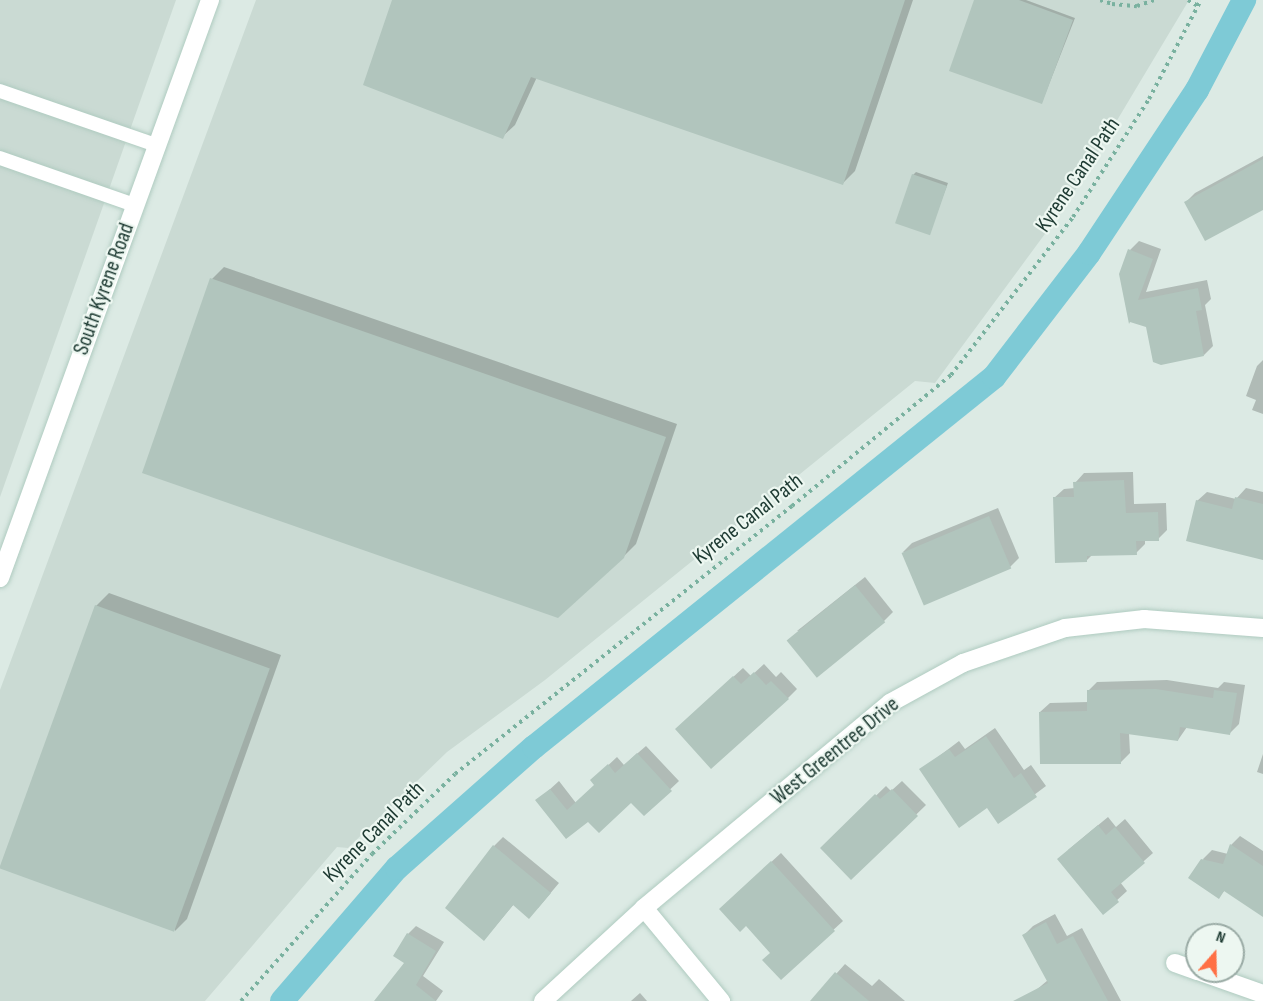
<!DOCTYPE html>
<style>
body{margin:0}
#map{position:relative;width:1263px;height:1001px;overflow:hidden;background:#dceae4;font-family:"Sofia Sans Condensed",sans-serif}
div>[style]{position:absolute}
.built>*{inset:0;background:#cadad3}
.shadow>*{inset:0;background:#0003}
.canal>*{height:24px;margin:-12px;padding:0 12px;transform-origin:12px;border-radius:12px;background:#7ecad6}
.building>*{inset:0;background:#b1c5bd;transform-origin:0 0}
.path>*{height:4px;margin-top:-2px;transform-origin:0;background:repeating-linear-gradient(90deg,#79b19f 0 3px,transparent 0 7.5px)}
.roads{filter:drop-shadow(0 0 2px #afcbc0) drop-shadow(0 0 2px #afcbc0)}
.service>*{height:14px;margin:-7px;padding:0 7px;transform-origin:7px;border-radius:7px;background:#fff}
.minor>*{height:18px;margin:-9px;padding:0 9px;transform-origin:9px;border-radius:9px;background:#fff}
.secondary>*{height:18px;margin:-9px;padding:0 9px;transform-origin:9px;border-radius:9px;background:#fff}
span{translate:-50% -50%;white-space:nowrap;text-align:center;line-height:1.15;-webkit-text-stroke:4.5px #edf7f1;paint-order:stroke}
.street-label{font-size:22px;color:#1d3a32}
.north{position:absolute;left:1185px;top:923px;width:60px;height:60px;box-sizing:border-box;background:#edf7f1;border:2px solid #9aaba5;border-radius:50%;rotate:20deg;font-size:16px;font-weight:700;line-height:24px;text-align:center;color:#1d3a32}
.north::after{content:'';display:block;margin:auto;width:21px;height:27px;background:#ff7045;clip-path:polygon(50% 0,100% 100%,50% 72%,0 100%)}
</style>
<div id="map">
<div class="built">
<div style="clip-path:polygon(0 0,176px 0,0 497px)"></div>
<div style="clip-path:polygon(256px 0,1189px 0,1067px 204px,935px 383px,915px 381px,545px 680px,447px 752px,348px 848px,337px 847px,205px 1001px,0 1001px,0 690px)"></div>
</div>
<div class="shadow">
<div style="clip-path:polygon(394px 0,913px 0,855px 171px,843px 183px,537px 77px,515px 125px,502px 137px)"></div>
<div style="clip-path:polygon(976px 0,1026px 0,1075px 18px,1042px 102px)"></div>
<div style="clip-path:polygon(1263px 156px,1263px 208px,1186px 202px,1195px 193px)"></div>
<div style="clip-path:polygon(916px 172px,948px 183px,929px 233px,913px 175px)"></div>
<div style="clip-path:polygon(1139px 241px,1161px 249px,1146px 292px,1207px 280px,1211px 299px,1205px 305px,1213px 346px,1204px 355px,1147px 326px,1130px 321px,1130px 250px)"></div>
<div style="clip-path:polygon(224px 267px,677px 424px,636px 544px,623px 557px,212px 279px)"></div>
<div style="clip-path:polygon(1263px 360px,1263px 414px,1252px 410px,1256px 400px,1246px 396px,1257px 366px)"></div>
<div style="clip-path:polygon(1133px 472px,1134px 504px,1166px 503px,1167px 530px,1158px 539px,1145px 539px,1145px 544px,1136px 553px,1092px 555px,1086px 561px,1054px 498px,1064px 489px,1075px 488px,1075px 483px,1084px 473px)"></div>
<div style="clip-path:polygon(1246px 488px,1263px 492px,1263px 559px,1197px 501px,1207px 492px,1236px 499px)"></div>
<div style="clip-path:polygon(998px 508px,1019px 558px,1010px 567px,903px 552px,912px 543px)"></div>
<div style="clip-path:polygon(865px 577px,893px 612px,884px 621px,797px 631px)"></div>
<div style="clip-path:polygon(109px 593px,281px 655px,187px 919px,175px 931px,96px 606px)"></div>
<div style="clip-path:polygon(764px 664px,776px 677px,781px 672px,797px 689px,788px 698px,686px 720px,743px 668px,751px 676px)"></div>
<div style="clip-path:polygon(1167px 680px,1218px 688px,1224px 682px,1245px 685px,1239px 724px,1230px 733px,1187px 727px,1178px 740px,1129px 733px,1130px 753px,1120px 763px,1040px 712px,1050px 703px,1088px 702px,1088px 691px,1097px 682px)"></div>
<div style="clip-path:polygon(995px 728px,1024px 770px,1031px 765px,1046px 786px,998px 822px,988px 806px,921px 770px,959px 741px,965px 749px)"></div>
<div style="clip-path:polygon(646px 746px,679px 781px,644px 814px,632px 801px,589px 820px,537px 801px,559px 781px,576px 803px,596px 784px,601px 772px,617px 757px,624px 765px)"></div>
<div style="clip-path:polygon(1263px 754px,1263px 774px,1257px 772px)"></div>
<div style="clip-path:polygon(902px 781px,926px 805px,851px 878px,822px 848px,886px 786px,891px 791px)"></div>
<div style="clip-path:polygon(1108px 817px,1116px 827px,1125px 819px,1153px 853px,1120px 882px,1127px 891px,1103px 913px,1068px 850px)"></div>
<div style="clip-path:polygon(1240px 836px,1263px 851px,1263px 916px,1225px 890px,1219px 897px,1203px 859px,1212px 850px,1228px 854px,1231px 845px)"></div>
<div style="clip-path:polygon(503px 837px,559px 883px,538px 908px,514px 904px,493px 929px,494px 846px)"></div>
<div style="clip-path:polygon(781px 853px,843px 921px,781px 978px,772px 953px,730px 900px)"></div>
<div style="clip-path:polygon(1055px 914px,1067px 936px,1082px 928px,1121px 1001px,1041px 1001px,1035px 991px,1048px 980px,1024px 935px,1033px 926px)"></div>
<div style="clip-path:polygon(416px 926px,444px 942px,423px 976px,443px 991px,436px 1001px,376px 1001px,406px 963px,408px 934px)"></div>
<div style="clip-path:polygon(845px 964px,872px 986px,879px 979px,905px 1001px,812px 1001px)"></div>
<div style="clip-path:polygon(640px 993px,647px 1001px,631px 1001px)"></div>
</div>
<div class="canal">
<div style="left:282px;top:1001px;width:176px;rotate:-49.2deg"></div>
<div style="left:397px;top:868px;width:183px;rotate:-41.5deg"></div>
<div style="left:534px;top:747px;width:590px;rotate:-38.81deg"></div>
<div style="left:994px;top:377px;width:156px;rotate:-52.5deg"></div>
<div style="left:1089px;top:253px;width:196px;rotate:-56.5deg"></div>
<div style="left:1197px;top:90px;width:102px;rotate:-62.4deg"></div>
</div>
<div class="building">
<div style="clip-path:polygon(392px 0,905px 0,843px 185px,531px 77px,503px 139px,363px 85px)"></div>
<div style="clip-path:polygon(974px 0,1019px 0,1073px 20px,1042px 104px,949px 71px)"></div>
<div style="clip-path:polygon(1263px 159px,1263px 210px,1205px 241px,1184px 202px)"></div>
<div style="left:912px;top:174px;width:37px;height:52px;rotate:19deg"></div>
<div style="clip-path:polygon(1128px 249px,1153px 259px,1138px 300px,1198px 288px,1202px 310px,1196px 311px,1204px 356px,1161px 365px,1153px 362px,1146px 327px,1130px 322px,1129px 324px,1119px 274px)"></div>
<div style="clip-path:polygon(210px 278px,666px 437px,624px 558px,558px 618px,142px 473px)"></div>
<div style="clip-path:polygon(1124px 480px,1126px 513px,1158px 512px,1159px 541px,1136px 541px,1137px 555px,1087px 556px,1087px 562px,1055px 563px,1053px 497px,1074px 497px,1073px 482px)"></div>
<div style="clip-path:polygon(1235px 497px,1263px 504px,1263px 560px,1186px 541px,1196px 500px,1232px 509px)"></div>
<div style="left:989px;top:516px;width:57px;height:95px;rotate:67deg"></div>
<div style="left:855px;top:585px;width:48px;height:88px;rotate:51deg"></div>
<div style="left:95px;top:605px;width:186px;height:280px;rotate:20deg"></div>
<div style="clip-path:polygon(754px 672px,766px 685px,771px 681px,789px 699px,711px 769px,675px 729px,733px 676px,741px 684px)"></div>
<div style="clip-path:polygon(1156px 689px,1213px 698px,1214px 690px,1237px 693px,1230px 735px,1180px 727px,1178px 741px,1120px 733px,1121px 764px,1040px 764px,1039px 712px,1087px 711px,1087px 690px)"></div>
<div style="clip-path:polygon(986px 736px,1014px 778px,1021px 773px,1037px 797px,998px 824px,987px 808px,959px 828px,919px 769px,949px 749px,955px 757px)"></div>
<div style="clip-path:polygon(637px 753px,672px 791px,644px 816px,631px 803px,599px 833px,588px 822px,566px 839px,535px 800px,550px 789px,567px 810px,594px 785px,590px 780px,608px 764px,615px 773px)"></div>
<div style="clip-path:polygon(892px 789px,918px 816px,851px 880px,820px 848px,875px 794px,880px 799px)"></div>
<div style="clip-path:polygon(1098px 825px,1106px 835px,1115px 827px,1145px 863px,1111px 892px,1119px 902px,1103px 915px,1057px 859px)"></div>
<div style="clip-path:polygon(1230px 844px,1263px 866px,1263px 917px,1224px 891px,1219px 899px,1188px 878px,1201px 859px,1223px 864px)"></div>
<div style="clip-path:polygon(493px 845px,551px 893px,529px 919px,513px 905px,484px 941px,445px 908px)"></div>
<div style="clip-path:polygon(771px 861px,835px 931px,781px 980px,762px 960px,770px 953px,746px 926px,740px 932px,719px 909px)"></div>
<div style="clip-path:polygon(1046px 922px,1057px 944px,1073px 936px,1108px 1001px,1013px 1001px,1048px 983px,1022px 935px)"></div>
<div style="clip-path:polygon(407px 933px,436px 951px,416px 985px,436px 1001px,374px 1001px,404px 963px,393px 956px)"></div>
<div style="clip-path:polygon(835px 972px,869px 1001px,810px 1001px)"></div>
</div>
<div class="path">
<div style="left:1100px;top:0;width:13px;rotate:18deg"></div>
<div style="left:1112px;top:4px;width:25px;rotate:5deg"></div>
<div style="left:1137px;top:6px;width:18px;rotate:-19deg"></div>
<div style="left:1188px;top:0;width:12px;rotate:31deg"></div>
<div style="left:241px;top:1001px;width:197px;rotate:-48.3deg"></div>
<div style="left:372px;top:854px;width:115px;rotate:-43.9deg"></div>
<div style="left:455px;top:774px;width:431px;rotate:-38.5deg"></div>
<div style="left:792px;top:506px;width:206px;rotate:-39.5deg"></div>
<div style="left:951px;top:375px;width:200px;rotate:-52.3deg"></div>
<div style="left:1073px;top:217px;width:140px;rotate:-57.2deg"></div>
<div style="left:1149px;top:99px;width:112px;rotate:-62.3deg"></div>
</div>
<div class="roads">
<div class="service">
<div style="left:0;top:91px;width:165px;rotate:19.1deg"></div>
<div style="left:0;top:158px;width:142px;rotate:19.3deg"></div>
</div>
<div class="minor">
<div style="left:644px;top:908px;width:121px;rotate:50.4deg"></div>
<div style="left:1175px;top:963px;width:23px;rotate:20deg"></div>
<div style="left:1198px;top:971px;width:69px;rotate:19.5deg"></div>
<div style="left:543px;top:1001px;width:137px;rotate:-42.6deg"></div>
<div style="left:644px;top:908px;width:320px;rotate:-39.8deg"></div>
<div style="left:890px;top:703px;width:83px;rotate:-28.7deg"></div>
<div style="left:963px;top:663px;width:108px;rotate:-18.9deg"></div>
<div style="left:1065px;top:628px;width:80px;rotate:-6.5deg"></div>
<div style="left:1144px;top:619px;width:119px;rotate:4.3deg"></div>
</div>
<div class="secondary">
<div style="left:0;top:578px;width:615px;rotate:-70.03deg"></div>
</div>
</div>
<div class="street-label">
<span style="left:1078px;top:175px;rotate:-56deg">Kyrene Canal Path</span>
<span style="left:104px;top:289px;rotate:-70deg">South Kyrene Road</span>
<span style="left:748px;top:519px;rotate:-38deg">Kyrene Canal Path</span>
<span style="left:835px;top:751px;rotate:-39deg">West Greentree Drive</span>
<span style="left:374px;top:832px;rotate:-45deg">Kyrene Canal Path</span>
</div>
<div class="north">N</div>
</div>
